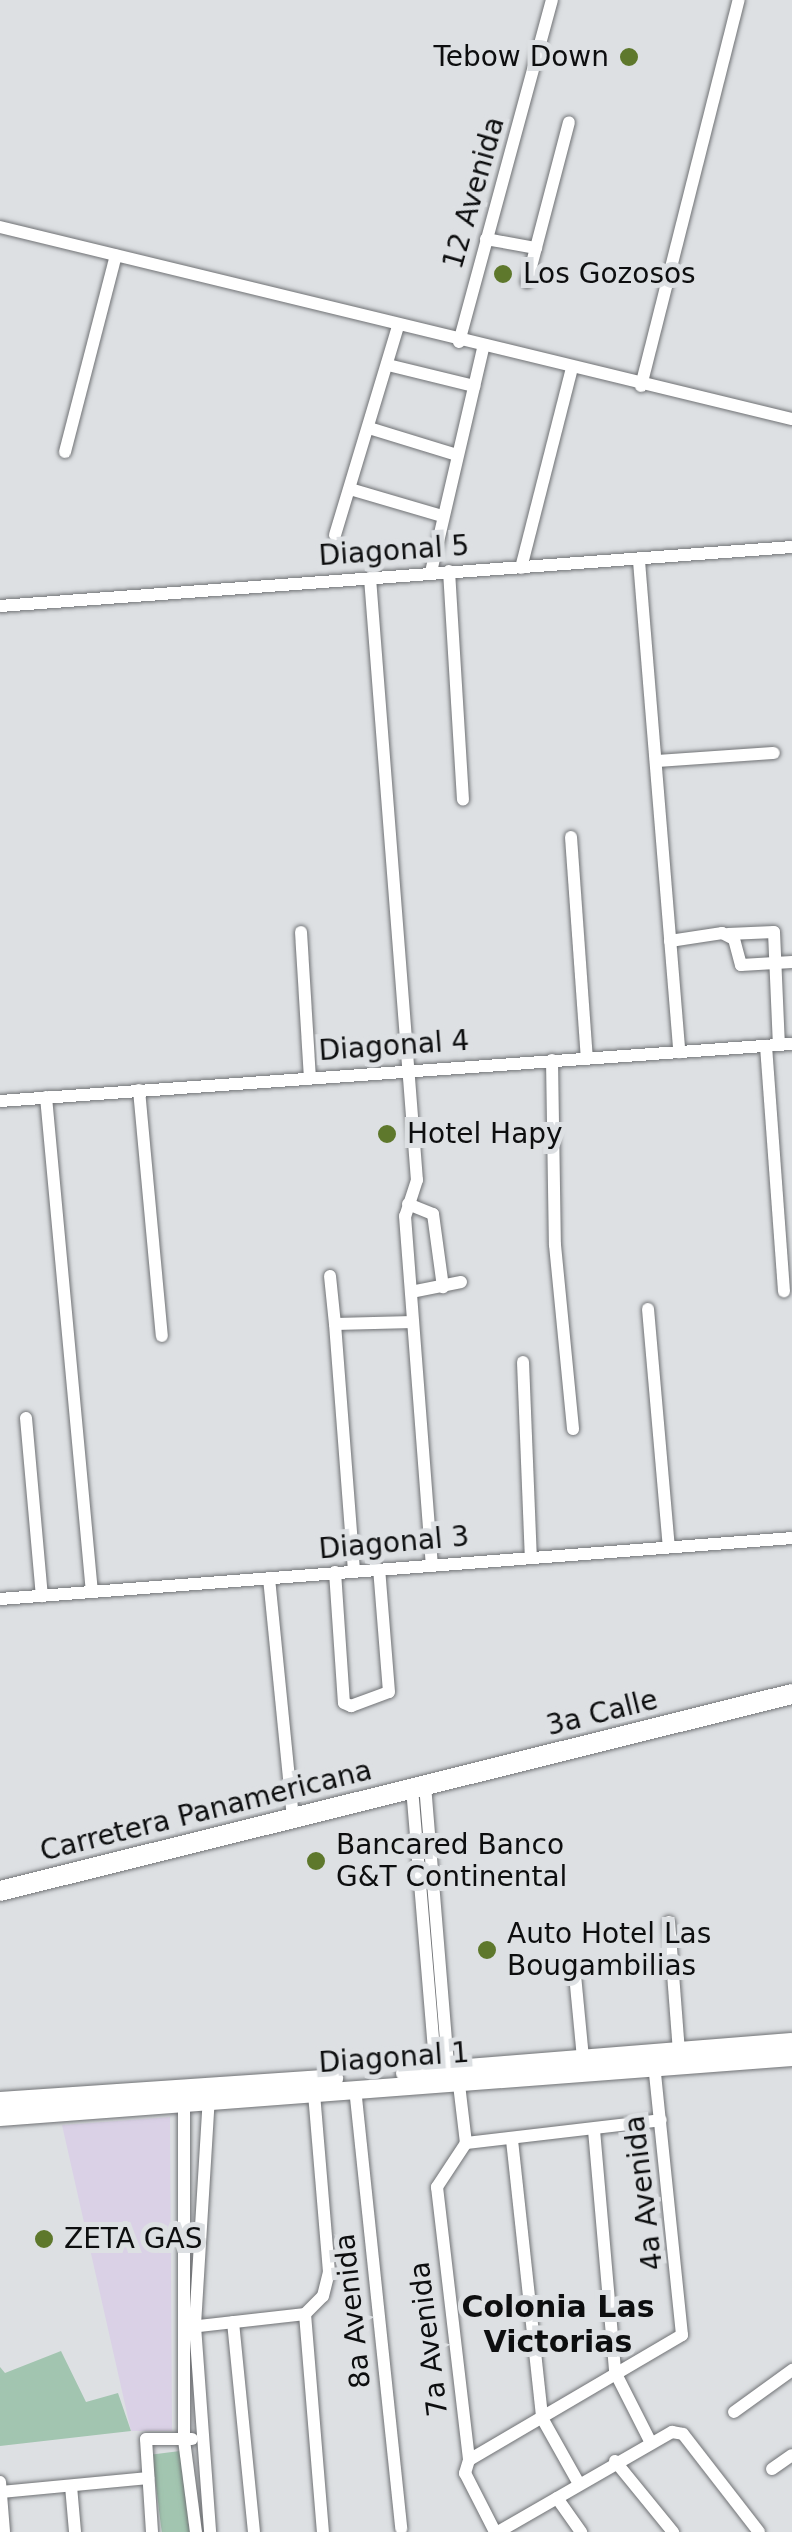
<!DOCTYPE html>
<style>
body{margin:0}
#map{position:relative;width:792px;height:2532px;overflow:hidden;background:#dde0e3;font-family:"DejaVu Sans",sans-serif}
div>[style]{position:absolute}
.industrial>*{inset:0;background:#dad1e6}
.green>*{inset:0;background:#a2c5b0;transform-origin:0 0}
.roads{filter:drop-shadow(0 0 2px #707275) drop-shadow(0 0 2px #707275)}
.street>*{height:12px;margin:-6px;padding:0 6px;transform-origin:6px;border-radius:6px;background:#fff}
.secondary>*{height:18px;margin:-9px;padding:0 9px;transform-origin:9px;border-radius:9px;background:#fff}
.primary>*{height:20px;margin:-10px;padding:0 10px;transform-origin:10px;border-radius:10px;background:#fff}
.dots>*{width:28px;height:28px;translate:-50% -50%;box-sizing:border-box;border:5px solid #dde0e3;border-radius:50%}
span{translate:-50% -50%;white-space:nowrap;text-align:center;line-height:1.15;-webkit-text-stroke:10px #dde0e3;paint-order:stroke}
.poi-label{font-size:28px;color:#0d0e0f}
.right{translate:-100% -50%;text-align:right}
.left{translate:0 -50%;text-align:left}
.street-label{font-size:28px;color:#0d0e0f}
.neighbourhood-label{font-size:30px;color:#0d0e0f;font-weight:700}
</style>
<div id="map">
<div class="industrial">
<div style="clip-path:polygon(170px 2117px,172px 2431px,131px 2431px,62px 2125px)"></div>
</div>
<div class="green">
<div style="clip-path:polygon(61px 2351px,86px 2402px,118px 2393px,131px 2431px,0 2446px,0 2367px,5px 2373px)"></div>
<div style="left:180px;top:2451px;width:82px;height:28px;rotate:83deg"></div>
</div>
<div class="roads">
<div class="street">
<div style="left:0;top:227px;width:815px;rotate:13.63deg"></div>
<div style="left:486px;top:239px;width:51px;rotate:10.2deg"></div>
<div style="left:527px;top:282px;width:165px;rotate:-75.3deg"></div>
<div style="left:459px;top:342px;width:354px;rotate:-74.8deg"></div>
<div style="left:388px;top:365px;width:89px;rotate:13.7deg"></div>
<div style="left:641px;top:386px;width:398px;rotate:-75.8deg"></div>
<div style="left:369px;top:428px;width:92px;rotate:17.1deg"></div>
<div style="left:65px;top:452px;width:203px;rotate:-75.5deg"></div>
<div style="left:350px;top:489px;width:96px;rotate:16.4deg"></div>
<div style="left:335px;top:535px;width:218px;rotate:-73.2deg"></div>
<div style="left:639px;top:561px;width:493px;rotate:85.3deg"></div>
<div style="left:521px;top:568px;width:206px;rotate:-75.7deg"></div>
<div style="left:449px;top:571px;width:229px;rotate:86.5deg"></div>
<div style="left:431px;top:572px;width:229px;rotate:-76.9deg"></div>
<div style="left:370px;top:578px;width:604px;rotate:85.54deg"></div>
<div style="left:417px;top:1180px;width:38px;rotate:108deg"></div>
<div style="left:405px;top:1216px;width:349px;rotate:85.6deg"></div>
<div style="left:0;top:606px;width:794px;rotate:-4.26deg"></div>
<div style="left:656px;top:761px;width:118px;rotate:-3.9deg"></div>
<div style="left:571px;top:837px;width:222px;rotate:85.9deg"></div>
<div style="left:301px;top:932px;width:146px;rotate:86.5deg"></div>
<div style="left:728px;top:934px;width:46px;rotate:-2.5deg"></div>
<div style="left:774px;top:932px;width:113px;rotate:87.5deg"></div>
<div style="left:670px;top:941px;width:53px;rotate:-8.7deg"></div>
<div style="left:722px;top:933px;width:13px;rotate:27deg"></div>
<div style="left:734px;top:939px;width:27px;rotate:75deg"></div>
<div style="left:741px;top:965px;width:51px;rotate:-3.4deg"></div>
<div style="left:766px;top:1046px;width:246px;rotate:85.8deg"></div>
<div style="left:552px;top:1060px;width:185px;rotate:89.1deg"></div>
<div style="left:555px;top:1245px;width:185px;rotate:84.4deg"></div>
<div style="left:139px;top:1090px;width:247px;rotate:84.7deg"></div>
<div style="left:46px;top:1097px;width:496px;rotate:84.7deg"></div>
<div style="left:0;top:1101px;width:794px;rotate:-4.12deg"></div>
<div style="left:408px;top:1204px;width:27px;rotate:22deg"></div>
<div style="left:433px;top:1214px;width:74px;rotate:82.2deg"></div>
<div style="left:330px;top:1276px;width:48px;rotate:84.1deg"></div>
<div style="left:335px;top:1324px;width:78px;rotate:-1.5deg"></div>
<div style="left:411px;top:1292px;width:51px;rotate:-11.3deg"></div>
<div style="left:648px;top:1309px;width:239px;rotate:85deg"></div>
<div style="left:335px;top:1324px;width:248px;rotate:85.6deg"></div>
<div style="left:523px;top:1362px;width:195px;rotate:87.7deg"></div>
<div style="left:26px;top:1418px;width:179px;rotate:84.9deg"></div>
<div style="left:335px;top:1572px;width:131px;rotate:86.1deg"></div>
<div style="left:344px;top:1703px;width:8px;rotate:23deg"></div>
<div style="left:351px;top:1706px;width:40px;rotate:-20.2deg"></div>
<div style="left:389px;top:1692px;width:123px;rotate:-94.6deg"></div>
<div style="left:269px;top:1578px;width:241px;rotate:84.3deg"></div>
<div style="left:0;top:1599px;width:794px;rotate:-4.4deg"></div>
<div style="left:425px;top:1785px;width:290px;rotate:85.3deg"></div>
<div style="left:412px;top:1788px;width:287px;rotate:85.2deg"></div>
<div style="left:669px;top:1922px;width:129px;rotate:85.6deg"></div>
<div style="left:575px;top:1975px;width:83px;rotate:84.5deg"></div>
<div style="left:458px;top:2076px;width:67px;rotate:83.2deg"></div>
<div style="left:355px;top:2088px;width:443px;rotate:84deg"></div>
<div style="left:184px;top:2095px;width:345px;rotate:90deg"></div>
<div style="left:184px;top:2440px;width:93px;rotate:82.6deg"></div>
<div style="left:209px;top:2096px;width:230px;rotate:93.5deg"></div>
<div style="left:195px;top:2326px;width:207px;rotate:85.8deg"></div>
<div style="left:594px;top:2130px;width:243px;rotate:85deg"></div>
<div style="left:615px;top:2372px;width:77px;rotate:63.1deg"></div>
<div style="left:512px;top:2140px;width:280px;rotate:83.8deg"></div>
<div style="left:542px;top:2418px;width:76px;rotate:60.7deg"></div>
<div style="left:466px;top:2143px;width:53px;rotate:123.4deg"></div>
<div style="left:437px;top:2187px;width:275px;rotate:83.3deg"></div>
<div style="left:469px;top:2460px;width:14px;rotate:107deg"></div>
<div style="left:465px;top:2473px;width:66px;rotate:63deg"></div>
<div style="left:466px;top:2143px;width:196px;rotate:-6.7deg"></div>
<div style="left:305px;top:2314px;width:219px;rotate:85.3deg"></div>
<div style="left:233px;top:2322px;width:211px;rotate:84.3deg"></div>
<div style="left:190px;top:2327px;width:116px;rotate:-6.4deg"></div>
<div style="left:305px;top:2314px;width:25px;rotate:-45deg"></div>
<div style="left:323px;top:2296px;width:25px;rotate:-76deg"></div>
<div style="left:329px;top:2272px;width:181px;rotate:-94.8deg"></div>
<div style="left:734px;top:2412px;width:72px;rotate:-35.9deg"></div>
<div style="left:469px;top:2460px;width:247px;rotate:-30.4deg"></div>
<div style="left:682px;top:2335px;width:273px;rotate:-95.9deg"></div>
<div style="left:615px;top:2461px;width:92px;rotate:50.8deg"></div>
<div style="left:772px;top:2469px;width:24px;rotate:-35deg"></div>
<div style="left:0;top:2482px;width:50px;rotate:85.4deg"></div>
<div style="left:71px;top:2486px;width:46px;rotate:85deg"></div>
<div style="left:1px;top:2492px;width:148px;rotate:-5.4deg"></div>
<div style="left:557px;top:2498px;width:42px;rotate:54.8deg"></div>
<div style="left:152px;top:2532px;width:93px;rotate:-93.7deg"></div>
<div style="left:146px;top:2439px;width:46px"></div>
<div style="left:498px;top:2532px;width:201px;rotate:-29.9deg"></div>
<div style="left:672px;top:2432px;width:11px;rotate:10deg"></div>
<div style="left:683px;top:2434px;width:124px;rotate:52.2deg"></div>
</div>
<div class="secondary">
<div style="left:405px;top:2073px;width:388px;rotate:-4.6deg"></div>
<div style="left:0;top:2101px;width:335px;rotate:-3.9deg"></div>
<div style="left:0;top:2117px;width:794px;rotate:-4.33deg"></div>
</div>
<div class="primary">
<div style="left:0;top:1891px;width:816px;rotate:-13.97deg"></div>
</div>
</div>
<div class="dots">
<div style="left:629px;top:57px;background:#5e782c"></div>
<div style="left:503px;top:274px;background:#5e782c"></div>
<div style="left:387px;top:1134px;background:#5e782c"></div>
<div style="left:316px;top:1861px;background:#5e782c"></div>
<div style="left:487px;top:1950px;background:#5e782c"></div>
<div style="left:44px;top:2239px;background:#5e782c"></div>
</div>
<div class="poi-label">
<span class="right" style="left:609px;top:57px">Tebow Down</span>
<span class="left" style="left:523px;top:274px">Los Gozosos</span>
<span class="left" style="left:407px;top:1134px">Hotel Hapy</span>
<span class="left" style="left:336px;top:1861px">Bancared Banco<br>G&amp;T Continental</span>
<span class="left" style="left:507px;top:1950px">Auto Hotel Las<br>Bougambilias</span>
<span class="left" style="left:64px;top:2239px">ZETA GAS</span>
</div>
<div class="street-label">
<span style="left:474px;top:193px;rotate:-74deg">12 Avenida</span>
<span style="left:394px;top:551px;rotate:-4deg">Diagonal 5</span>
<span style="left:394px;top:1046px;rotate:-4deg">Diagonal 4</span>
<span style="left:394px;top:1543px;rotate:-5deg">Diagonal 3</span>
<span style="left:602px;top:1713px;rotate:-14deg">3a Calle</span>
<span style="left:206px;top:1811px;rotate:-14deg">Carretera Panamericana</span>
<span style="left:394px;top:2058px;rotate:-4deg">Diagonal 1</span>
<span style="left:644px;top:2193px;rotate:-97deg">4a Avenida</span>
<span style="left:353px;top:2311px;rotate:-96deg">8a Avenida</span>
<span style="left:429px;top:2339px;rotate:-97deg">7a Avenida</span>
</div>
<div class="neighbourhood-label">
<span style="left:558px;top:2324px">Colonia Las<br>Victorias</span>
</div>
</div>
